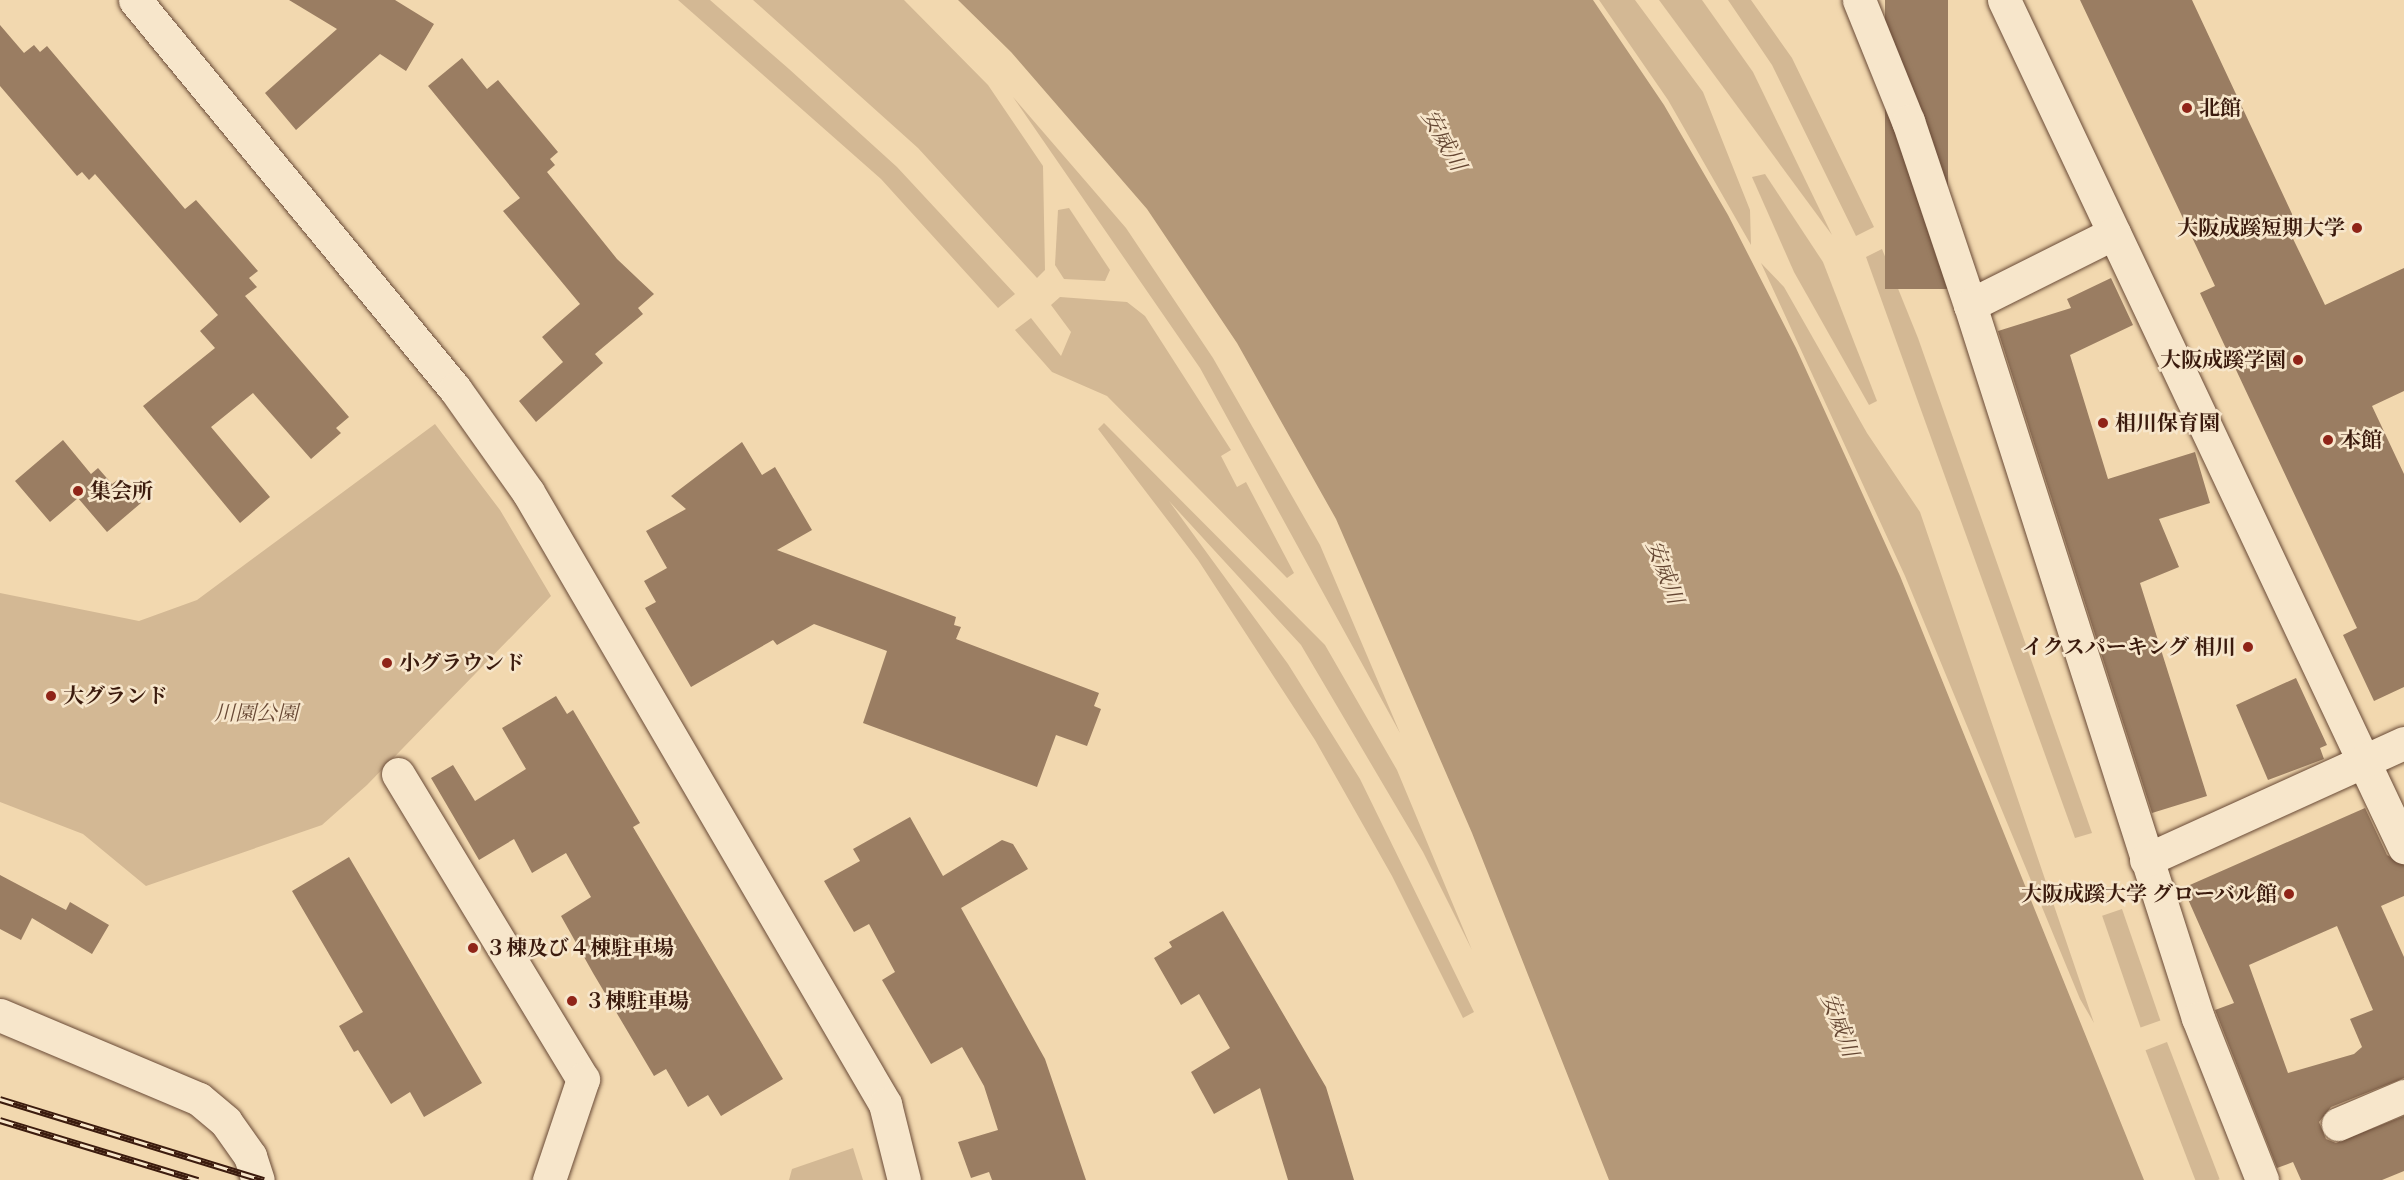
<!DOCTYPE html>
<meta charset="utf-8">
<style>
body{margin:0}
#map{position:relative;width:2404px;height:1180px;overflow:hidden;background:#f2d8af;font-family:"EB Garamond","Noto Serif JP",serif}
div>[style]{position:absolute}
.green>*{inset:0;background:#d3b894;transform-origin:0 0}
.water>*{inset:0;background:#b49878}
.building>*{inset:0;background:#9a7d62;transform-origin:0 0}
.roads{filter:drop-shadow(0 0 2px #694a36) drop-shadow(0 0 2px #694a36)}
.minor>*{height:33px;margin:-16.5px;padding:0 16.5px;transform-origin:16.5px;border-radius:16.5px;background:#f7e6cb}
.rail>*{height:7px;margin-top:-3.5px;transform-origin:0;background:repeating-linear-gradient(90deg,#f7e6cb 0 14px,#3b1b0e 0 28px);box-sizing:border-box;border-block:2px solid #3b1b0e}
.dots>*{width:16px;height:16px;translate:-50% -50%;box-sizing:border-box;border:3px solid #f7e6cb;border-radius:50%}
span{translate:-50% -50%;white-space:nowrap;text-align:center;line-height:1.15;-webkit-text-stroke:5px #f7e6cb;paint-order:stroke}
.poi-label{font-size:21px;color:#3b1b0e;font-weight:700}
.left{translate:0 -50%;text-align:left}
.right{translate:-100% -50%;text-align:right}
.park-label{font-size:21px;color:#694a36;font-style:italic}
.water-label{font-size:22px;color:#654733;font-style:italic}
</style>
<div id="map">
<div class="green">
<div style="clip-path:polygon(678px 0,710px 0,789px 69px,897px 167px,1015px 294px,998px 308px,881px 179px)"></div>
<div style="clip-path:polygon(753px 0,904px 0,988px 85px,1043px 166px,1045px 270px,1037px 278px,918px 148px)"></div>
<div style="clip-path:polygon(1599px 0,1635px 0,1703px 92px,1750px 210px,1751px 245px,1668px 100px)"></div>
<div style="clip-path:polygon(1659px 0,1702px 0,1753px 72px,1832px 235px)"></div>
<div style="clip-path:polygon(1728px 0,1751px 0,1792px 58px,1874px 227px,1856px 236px,1772px 65px)"></div>
<div style="clip-path:polygon(1013px 97px,1126px 228px,1213px 358px,1320px 545px,1400px 733px,1200px 368px)"></div>
<div style="clip-path:polygon(1765px 174px,1823px 262px,1877px 401px,1869px 405px,1794px 272px,1752px 177px)"></div>
<div style="clip-path:polygon(1069px 208px,1110px 270px,1105px 281px,1064px 279px,1055px 265px,1058px 210px)"></div>
<div style="clip-path:polygon(1882px 249px,1918px 338px,2092px 833px,2075px 838px,1866px 257px)"></div>
<div style="clip-path:polygon(1761px 263px,1784px 287px,1867px 433px,1920px 512px,2094px 1023px,2080px 999px,1905px 576px)"></div>
<div style="clip-path:polygon(1060px 297px,1127px 302px,1145px 316px,1231px 450px,1221px 456px,1237px 487px,1246px 482px,1294px 573px,1287px 578px,1107px 396px,1052px 372px,1015px 330px,1031px 318px,1061px 356px,1071px 332px,1051px 305px)"></div>
<div style="clip-path:polygon(1104px 423px,1325px 645px,1397px 770px,1472px 950px,1423px 852px,1301px 645px,1169px 501px,1288px 664px,1360px 779px,1474px 1012px,1463px 1018px,1392px 876px,1315px 740px,1198px 560px,1098px 429px)"></div>
<div style="clip-path:polygon(435px 424px,500px 510px,551px 596px,367px 785px,322px 825px,146px 886px,83px 834px,0 802px,0 593px,139px 621px,197px 600px)"></div>
<div style="left:2122px;top:909px;width:118px;height:21px;rotate:71deg"></div>
<div style="left:2167px;top:1042px;width:147px;height:23px;rotate:69deg"></div>
<div style="clip-path:polygon(853px 1148px,863px 1180px,789px 1180px,792px 1169px)"></div>
</div>
<div class="water">
<div style="clip-path:polygon(958px 0,1593px 0,1664px 105px,1728px 215px,1796px 348px,1900px 576px,2144px 1180px,1609px 1180px,1472px 833px,1336px 519px,1237px 343px,1147px 209px,1011px 52px)"></div>
</div>
<div class="building">
<div style="clip-path:polygon(289px 0,395px 0,434px 24px,406px 71px,380px 54px,296px 130px,265px 93px,337px 29px)"></div>
<div style="left:1885px;top:0;width:63px;height:289px"></div>
<div style="clip-path:polygon(2080px 0,2192px 0,2293px 216px,2284px 220px,2325px 305px,2404px 268px,2404px 391px,2372px 406px,2404px 474px,2404px 687px,2374px 701px,2343px 635px,2357px 628px,2200px 293px,2215px 286px)"></div>
<div style="clip-path:polygon(0 25px,24px 53px,34px 45px,40px 52px,47px 46px,185px 209px,196px 200px,258px 271px,249px 278px,257px 287px,245px 296px,349px 417px,336px 428px,341px 433px,311px 459px,253px 393px,211px 427px,270px 497px,240px 523px,143px 406px,215px 348px,200px 331px,218px 315px,95px 174px,89px 180px,82px 172px,77px 176px,0 86px)"></div>
<div style="clip-path:polygon(462px 58px,487px 89px,498px 80px,558px 152px,550px 159px,555px 165px,547px 172px,617px 259px,654px 294px,638px 308px,643px 314px,595px 354px,603px 363px,536px 422px,519px 401px,563px 362px,542px 337px,580px 304px,503px 211px,520px 198px,428px 86px)"></div>
<div style="clip-path:polygon(2111px 278px,2133px 325px,2070px 355px,2108px 479px,2195px 452px,2210px 503px,2159px 519px,2179px 567px,2140px 583px,2207px 796px,2152px 813px,1998px 331px,2071px 308px,2067px 299px)"></div>
<div style="clip-path:polygon(63px 440px,91px 474px,98px 468px,112px 484px,120px 478px,141px 503px,107px 532px,78px 498px,50px 522px,15px 481px)"></div>
<div style="clip-path:polygon(742px 442px,762px 475px,775px 467px,812px 530px,777px 550px,956px 617px,954px 625px,961px 627px,956px 639px,1099px 693px,1094px 706px,1101px 709px,1087px 746px,1056px 735px,1037px 787px,863px 723px,887px 651px,814px 624px,777px 645px,773px 640px,691px 687px,645px 608px,656px 602px,644px 581px,667px 568px,646px 531px,686px 509px,671px 496px)"></div>
<div style="clip-path:polygon(2296px 678px,2327px 745px,2320px 748px,2324px 759px,2268px 780px,2236px 705px)"></div>
<div style="clip-path:polygon(556px 696px,567px 714px,573px 710px,640px 823px,633px 827px,783px 1079px,721px 1116px,708px 1095px,688px 1107px,666px 1069px,654px 1076px,593px 973px,561px 916px,591px 897px,566px 853px,532px 873px,514px 839px,479px 860px,431px 778px,453px 765px,475px 801px,526px 769px,502px 728px)"></div>
<div style="clip-path:polygon(evenodd,2365px 808px,2387px 855px,2404px 865px,2404px 896px,2381px 906px,2404px 957px,2404px 1078px,2331px 1107px,2319px 1122px,2326px 1139px,2336px 1143px,2404px 1116px,2404px 1171px,2382px 1180px,2301px 1180px,2293px 1162px,2277px 1168px,2215px 1010px,2234px 1003px,2183px 888px,2365px 808px,2337px 926px,2373px 1010px,2350px 1019px,2362px 1047px,2354px 1054px,2288px 1073px,2249px 965px,2337px 926px)"></div>
<div style="clip-path:polygon(910px 817px,943px 876px,1002px 840px,1013px 844px,1028px 869px,961px 908px,1045px 1059px,1086px 1180px,992px 1180px,989px 1172px,971px 1178px,958px 1142px,998px 1130px,984px 1086px,962px 1047px,931px 1064px,882px 980px,895px 972px,869px 924px,854px 932px,824px 881px,860px 861px,853px 849px)"></div>
<div style="clip-path:polygon(349px 857px,482px 1083px,424px 1117px,410px 1092px,391px 1104px,358px 1050px,354px 1052px,339px 1026px,363px 1012px,292px 891px)"></div>
<div style="clip-path:polygon(0 875px,66px 910px,70px 902px,109px 925px,92px 954px,32px 918px,21px 940px,0 929px)"></div>
<div style="clip-path:polygon(1223px 911px,1326px 1087px,1354px 1180px,1288px 1180px,1260px 1088px,1214px 1114px,1191px 1072px,1230px 1048px,1199px 994px,1181px 1005px,1154px 958px,1172px 947px,1169px 942px)"></div>
</div>
<div class="roads">
<div class="minor">
<div style="left:135px;top:0;width:504px;rotate:50.56deg"></div>
<div style="left:455px;top:389px;width:126px;rotate:54.7deg"></div>
<div style="left:528px;top:492px;width:709px;rotate:59.74deg"></div>
<div style="left:885px;top:1104px;width:78px;rotate:76deg"></div>
<div style="left:1859px;top:0;width:131px;rotate:68deg"></div>
<div style="left:1908px;top:121px;width:194px;rotate:71.4deg"></div>
<div style="left:1970px;top:305px;width:749px;rotate:72.27deg"></div>
<div style="left:2198px;top:1018px;width:174px;rotate:68.4deg"></div>
<div style="left:2004px;top:0;width:937px;rotate:64.72deg"></div>
<div style="left:1970px;top:305px;width:161px;rotate:-26.6deg"></div>
<div style="left:398px;top:774px;width:357px;rotate:58.8deg"></div>
<div style="left:583px;top:1079px;width:107px;rotate:108.6deg"></div>
<div style="left:2146px;top:860px;width:283px;rotate:-24.4deg"></div>
<div style="left:0;top:1015px;width:216px;rotate:22.9deg"></div>
<div style="left:199px;top:1099px;width:35px;rotate:40deg"></div>
<div style="left:226px;top:1122px;width:42px;rotate:54.8deg"></div>
<div style="left:250px;top:1156px;width:25px;rotate:72deg"></div>
<div style="left:2338px;top:1124px;width:72px;rotate:-23deg"></div>
</div>
</div>
<div class="rail">
<div style="left:0;top:1099px;width:276px;rotate:17.1deg"></div>
<div style="left:0;top:1120px;width:207px;rotate:16.9deg"></div>
</div>
<div class="dots">
<div style="left:2187px;top:108px;background:#8f2418"></div>
<div style="left:2357px;top:228px;background:#8f2418"></div>
<div style="left:2298px;top:360px;background:#8f2418"></div>
<div style="left:2103px;top:423px;background:#8f2418"></div>
<div style="left:2328px;top:440px;background:#8f2418"></div>
<div style="left:78px;top:491px;background:#8f2418"></div>
<div style="left:2248px;top:647px;background:#8f2418"></div>
<div style="left:387px;top:663px;background:#8f2418"></div>
<div style="left:51px;top:696px;background:#8f2418"></div>
<div style="left:2289px;top:894px;background:#8f2418"></div>
<div style="left:473px;top:948px;background:#8f2418"></div>
<div style="left:572px;top:1001px;background:#8f2418"></div>
</div>
<div class="poi-label">
<span class="left" style="left:2199px;top:108px">北館</span>
<span class="right" style="left:2345px;top:228px">大阪成蹊短期大学</span>
<span class="right" style="left:2286px;top:360px">大阪成蹊学園</span>
<span class="left" style="left:2115px;top:423px">相川保育園</span>
<span class="left" style="left:2340px;top:440px">本館</span>
<span class="left" style="left:90px;top:491px">集会所</span>
<span class="right" style="left:2236px;top:647px">イクスパーキング 相川</span>
<span class="left" style="left:399px;top:663px">小グラウンド</span>
<span class="left" style="left:63px;top:696px">大グランド</span>
<span class="right" style="left:2277px;top:894px">大阪成蹊大学 グローバル館</span>
<span class="left" style="left:485px;top:948px">３棟及び４棟駐車場</span>
<span class="left" style="left:584px;top:1001px">３棟駐車場</span>
</div>
<div class="park-label">
<span style="left:256px;top:713px">川園公園</span>
</div>
<div class="water-label">
<span style="left:1444px;top:140px;rotate:61deg">安威川</span>
<span style="left:1665px;top:572px;rotate:69deg">安威川</span>
<span style="left:1840px;top:1025px;rotate:69deg">安威川</span>
</div>
</div>
